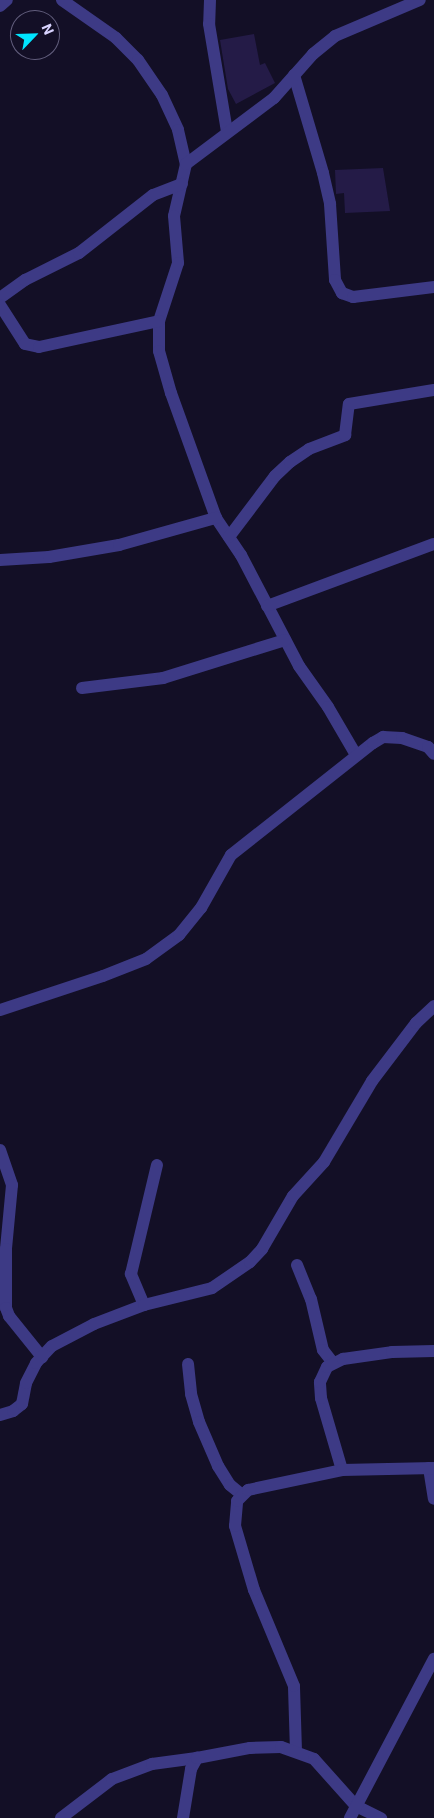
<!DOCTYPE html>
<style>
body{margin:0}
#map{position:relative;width:434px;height:1818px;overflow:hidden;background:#130f26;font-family:Roboto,sans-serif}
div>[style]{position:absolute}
.building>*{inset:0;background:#241b47}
.minor>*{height:12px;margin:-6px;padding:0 6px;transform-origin:6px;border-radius:6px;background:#3d3a85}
span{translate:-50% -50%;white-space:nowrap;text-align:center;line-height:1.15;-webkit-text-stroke:4px #130f26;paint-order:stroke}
.north{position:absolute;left:10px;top:10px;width:50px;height:50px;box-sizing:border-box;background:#130f26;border:1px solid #625e7d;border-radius:50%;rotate:66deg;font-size:14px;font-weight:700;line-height:20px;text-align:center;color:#d9d4ff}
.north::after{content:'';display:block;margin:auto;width:18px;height:22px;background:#00e5ff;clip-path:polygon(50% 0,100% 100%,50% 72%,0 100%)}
</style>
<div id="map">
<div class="building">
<div style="clip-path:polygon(254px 34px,260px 65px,265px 63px,275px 83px,236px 104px,228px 89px,220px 40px)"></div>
<div style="clip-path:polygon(383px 168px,390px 211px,345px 213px,344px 193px,336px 194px,335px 170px)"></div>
</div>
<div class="minor">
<div style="left:62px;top:0;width:66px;rotate:35.1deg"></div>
<div style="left:116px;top:38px;width:31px;rotate:45deg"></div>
<div style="left:138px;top:60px;width:42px;rotate:55.6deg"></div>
<div style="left:162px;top:95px;width:38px;rotate:65deg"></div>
<div style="left:178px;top:130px;width:35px;rotate:77deg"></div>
<div style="left:186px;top:164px;width:53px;rotate:103deg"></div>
<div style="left:174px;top:216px;width:47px;rotate:85.1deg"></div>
<div style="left:178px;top:263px;width:61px;rotate:108.1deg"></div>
<div style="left:159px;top:321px;width:30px;rotate:90deg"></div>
<div style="left:159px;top:351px;width:44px;rotate:74.1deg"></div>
<div style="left:171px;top:393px;width:133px;rotate:70.2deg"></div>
<div style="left:216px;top:518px;width:45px;rotate:56deg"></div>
<div style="left:241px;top:555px;width:125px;rotate:62.4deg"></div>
<div style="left:299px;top:666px;width:50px;rotate:54.7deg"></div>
<div style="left:328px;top:707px;width:56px;rotate:59.7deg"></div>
<div style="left:210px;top:0;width:24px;rotate:92deg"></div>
<div style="left:209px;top:24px;width:109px;rotate:80.5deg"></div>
<div style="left:0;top:6px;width:9px;rotate:-41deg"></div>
<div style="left:294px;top:75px;width:102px;rotate:73.5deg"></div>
<div style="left:323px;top:173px;width:32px;rotate:77deg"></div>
<div style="left:330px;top:204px;width:76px;rotate:86.2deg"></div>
<div style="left:335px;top:280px;width:15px;rotate:62deg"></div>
<div style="left:342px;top:293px;width:12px;rotate:20deg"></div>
<div style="left:353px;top:297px;width:82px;rotate:-7deg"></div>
<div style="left:186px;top:164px;width:110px;rotate:-36.9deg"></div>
<div style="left:274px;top:98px;width:59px;rotate:-48.4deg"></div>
<div style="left:313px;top:54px;width:28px;rotate:-39deg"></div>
<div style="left:335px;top:36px;width:92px;rotate:-23deg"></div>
<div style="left:0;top:298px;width:31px;rotate:-36deg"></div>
<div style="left:25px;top:280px;width:60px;rotate:-26.6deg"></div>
<div style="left:79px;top:253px;width:94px;rotate:-38.1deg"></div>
<div style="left:153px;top:195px;width:31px;rotate:-21deg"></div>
<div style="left:0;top:305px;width:46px;rotate:57.3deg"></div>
<div style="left:25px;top:344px;width:14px;rotate:12deg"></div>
<div style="left:39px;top:347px;width:123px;rotate:-12.2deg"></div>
<div style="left:229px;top:537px;width:76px;rotate:-53deg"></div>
<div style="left:275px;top:476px;width:21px;rotate:-43deg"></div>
<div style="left:290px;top:462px;width:23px;rotate:-34deg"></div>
<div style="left:309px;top:449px;width:39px;rotate:-21deg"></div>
<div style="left:345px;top:435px;width:31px;rotate:-83deg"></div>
<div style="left:349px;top:404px;width:86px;rotate:-9.4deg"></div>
<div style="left:0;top:560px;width:49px;rotate:-3.5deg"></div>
<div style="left:49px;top:557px;width:71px;rotate:-9.7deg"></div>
<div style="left:119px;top:545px;width:101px;rotate:-15.6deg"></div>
<div style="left:267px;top:606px;width:178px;rotate:-20.4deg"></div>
<div style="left:82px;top:688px;width:82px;rotate:-7deg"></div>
<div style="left:163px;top:678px;width:128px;rotate:-17.3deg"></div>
<div style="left:0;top:1010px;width:108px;rotate:-18.3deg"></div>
<div style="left:103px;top:976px;width:46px;rotate:-21.6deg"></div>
<div style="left:146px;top:959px;width:41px;rotate:-36deg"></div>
<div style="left:179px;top:935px;width:35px;rotate:-51deg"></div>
<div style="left:201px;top:908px;width:61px;rotate:-60.5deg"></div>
<div style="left:231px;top:855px;width:181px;rotate:-38.3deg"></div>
<div style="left:373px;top:743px;width:12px;rotate:-31deg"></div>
<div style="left:383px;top:737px;width:19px;rotate:3deg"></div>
<div style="left:402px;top:738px;width:28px;rotate:19deg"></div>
<div style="left:428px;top:747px;width:9px;rotate:49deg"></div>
<div style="left:0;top:1150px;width:37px;rotate:71deg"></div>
<div style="left:12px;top:1185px;width:64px;rotate:95.4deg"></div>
<div style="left:6px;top:1249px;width:59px;rotate:90deg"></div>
<div style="left:6px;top:1308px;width:9px;rotate:69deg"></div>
<div style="left:9px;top:1316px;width:53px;rotate:51.2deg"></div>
<div style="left:297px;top:1265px;width:37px;rotate:68deg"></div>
<div style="left:311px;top:1299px;width:52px;rotate:76.8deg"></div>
<div style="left:323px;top:1350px;width:16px;rotate:52deg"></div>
<div style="left:144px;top:1305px;width:34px;rotate:-113deg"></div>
<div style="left:131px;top:1274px;width:112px;rotate:-76.6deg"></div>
<div style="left:188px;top:1364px;width:30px;rotate:84deg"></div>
<div style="left:191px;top:1394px;width:29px;rotate:74deg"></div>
<div style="left:199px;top:1422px;width:48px;rotate:66.6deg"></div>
<div style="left:218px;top:1466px;width:22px;rotate:58deg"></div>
<div style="left:230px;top:1485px;width:14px;rotate:39deg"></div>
<div style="left:0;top:1415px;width:14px;rotate:-17deg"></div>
<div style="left:13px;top:1411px;width:11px;rotate:-38deg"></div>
<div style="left:22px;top:1404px;width:21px;rotate:-79deg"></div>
<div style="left:26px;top:1383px;width:22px;rotate:-63deg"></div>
<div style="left:36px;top:1363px;width:23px;rotate:-47deg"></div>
<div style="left:52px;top:1346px;width:47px;rotate:-27.6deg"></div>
<div style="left:94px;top:1324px;width:53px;rotate:-20.8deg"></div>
<div style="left:144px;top:1305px;width:70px;rotate:-14deg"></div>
<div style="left:212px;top:1288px;width:46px;rotate:-34.4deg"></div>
<div style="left:250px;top:1262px;width:18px;rotate:-47deg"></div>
<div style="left:262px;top:1249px;width:61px;rotate:-59.7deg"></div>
<div style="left:293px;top:1196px;width:46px;rotate:-47.6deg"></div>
<div style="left:324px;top:1162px;width:94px;rotate:-59.3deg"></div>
<div style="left:372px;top:1081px;width:73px;rotate:-52.8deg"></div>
<div style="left:416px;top:1023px;width:25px;rotate:-43deg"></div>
<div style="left:429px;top:1468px;width:31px;rotate:81deg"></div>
<div style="left:342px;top:1470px;width:75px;rotate:-106.3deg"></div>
<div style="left:321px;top:1398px;width:16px;rotate:-94deg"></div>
<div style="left:320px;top:1382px;width:17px;rotate:-65deg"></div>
<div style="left:327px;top:1367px;width:18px;rotate:-27deg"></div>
<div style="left:343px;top:1359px;width:49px;rotate:-8.1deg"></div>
<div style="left:392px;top:1352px;width:42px;rotate:-1.4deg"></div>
<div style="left:296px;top:1751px;width:65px;rotate:-91.8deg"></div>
<div style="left:294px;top:1686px;width:104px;rotate:-112.6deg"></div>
<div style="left:254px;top:1590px;width:67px;rotate:-106.5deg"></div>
<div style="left:235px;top:1526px;width:25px;rotate:-85deg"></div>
<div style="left:237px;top:1501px;width:16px;rotate:-45deg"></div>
<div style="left:248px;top:1490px;width:96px;rotate:-12deg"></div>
<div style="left:342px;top:1470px;width:92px;rotate:-1.2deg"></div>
<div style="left:61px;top:1818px;width:64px;rotate:-37.4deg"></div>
<div style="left:112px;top:1779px;width:43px;rotate:-20.6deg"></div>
<div style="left:152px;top:1764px;width:45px;rotate:-7.6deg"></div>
<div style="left:183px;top:1818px;width:50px;rotate:-80.7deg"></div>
<div style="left:191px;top:1769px;width:13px;rotate:-61deg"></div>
<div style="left:197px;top:1758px;width:54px;rotate:-10.7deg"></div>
<div style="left:250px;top:1748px;width:31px;rotate:-2deg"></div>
<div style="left:281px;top:1747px;width:35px;rotate:20deg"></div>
<div style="left:314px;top:1759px;width:63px;rotate:48.2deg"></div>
<div style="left:356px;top:1806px;width:28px;rotate:26deg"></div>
<div style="left:350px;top:1818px;width:180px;rotate:-62.2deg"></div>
</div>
<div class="north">N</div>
</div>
